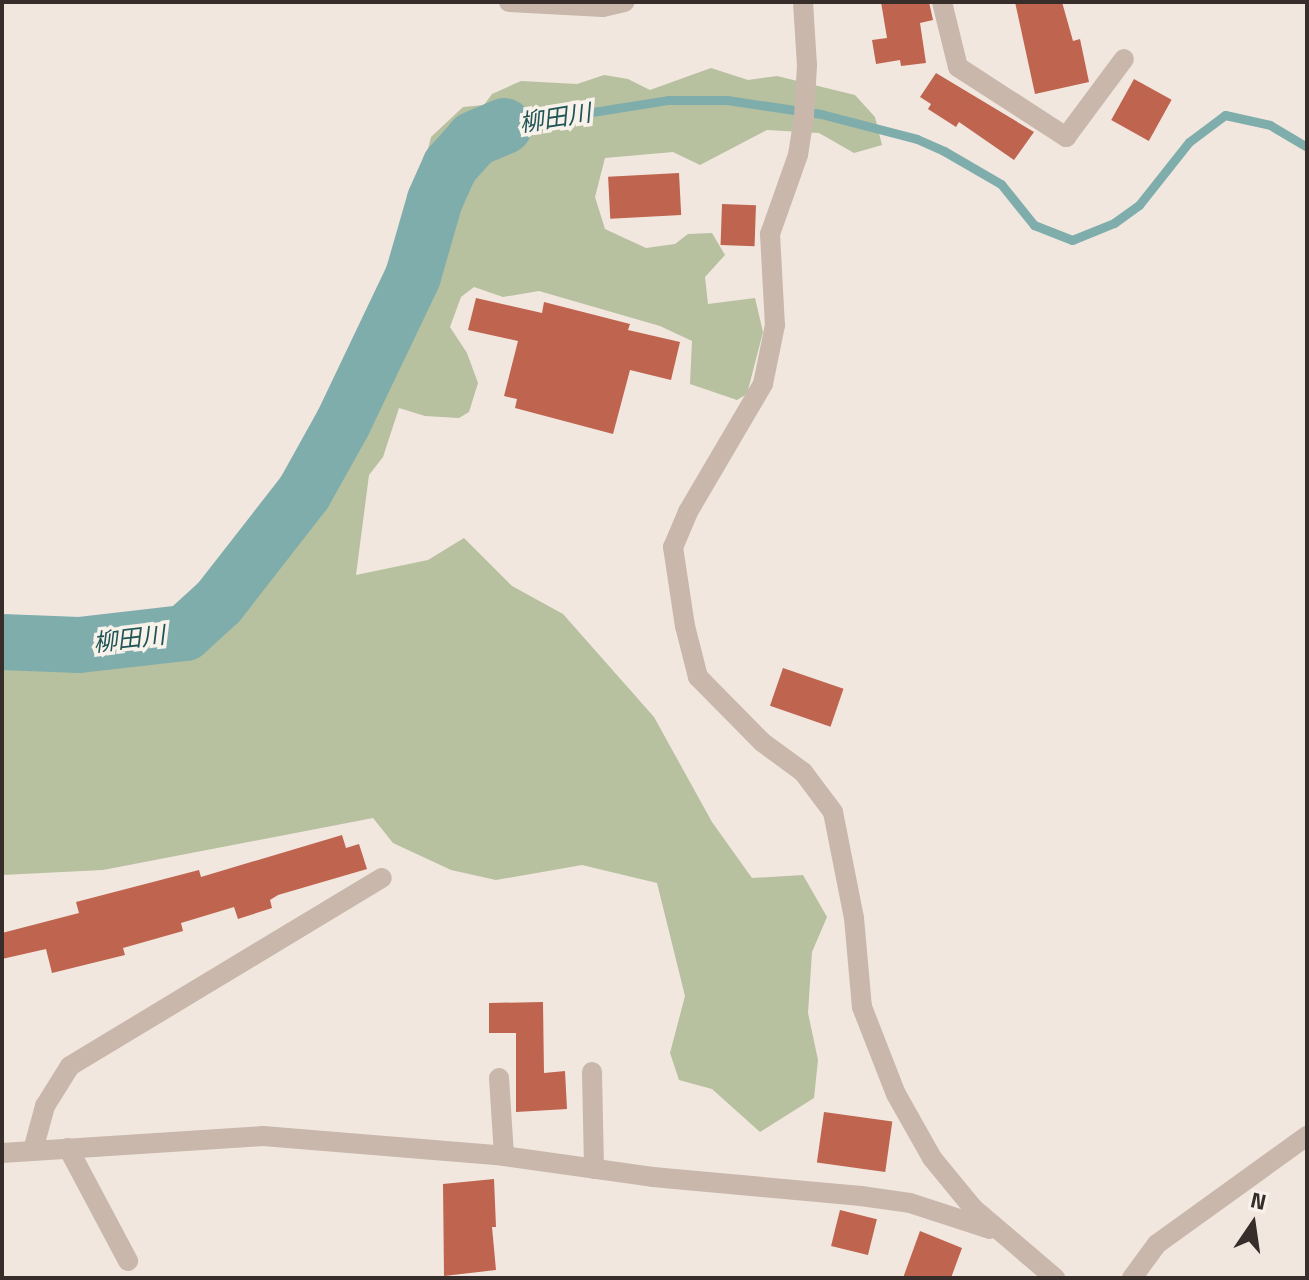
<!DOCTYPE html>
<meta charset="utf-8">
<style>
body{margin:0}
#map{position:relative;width:1309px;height:1280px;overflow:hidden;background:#f1e7df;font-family:"Titillium Web","Noto Sans JP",sans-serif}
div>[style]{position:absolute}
.green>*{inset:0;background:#b7c09f}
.stream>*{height:9px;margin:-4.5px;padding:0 4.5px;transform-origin:4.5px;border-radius:4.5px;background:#7fadac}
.river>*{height:56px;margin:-28px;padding:0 28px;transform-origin:28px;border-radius:28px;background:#7fadac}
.building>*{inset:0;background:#bf644f;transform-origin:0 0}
.minor>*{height:20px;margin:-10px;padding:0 10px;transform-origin:10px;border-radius:10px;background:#c9b7ab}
span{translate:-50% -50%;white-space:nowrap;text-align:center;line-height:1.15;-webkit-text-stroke:7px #f9f2eb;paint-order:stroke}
.water-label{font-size:24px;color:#215657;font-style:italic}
.frame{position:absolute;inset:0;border:4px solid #372d2a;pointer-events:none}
.north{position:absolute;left:1213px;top:1184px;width:80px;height:80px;-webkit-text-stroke:6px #f9f2eb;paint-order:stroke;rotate:13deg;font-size:22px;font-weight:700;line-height:32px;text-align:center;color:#372d2a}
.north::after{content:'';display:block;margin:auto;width:28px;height:36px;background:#372d2a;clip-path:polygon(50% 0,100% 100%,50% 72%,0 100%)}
</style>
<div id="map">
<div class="green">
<div style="clip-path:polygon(711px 68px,748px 80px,777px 76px,855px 95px,875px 117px,882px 145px,854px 153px,819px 133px,767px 130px,700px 165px,673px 152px,605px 158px,595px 197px,605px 229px,646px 248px,675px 244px,688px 234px,712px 233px,725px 255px,705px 277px,708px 304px,755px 298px,763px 332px,747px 394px,737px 400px,690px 384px,692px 341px,660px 326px,539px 291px,503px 297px,474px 287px,461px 297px,450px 327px,467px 353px,478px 383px,469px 412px,459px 418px,425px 416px,399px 408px,383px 457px,369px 475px,356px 575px,428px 560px,464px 538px,512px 586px,563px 614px,654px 717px,712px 822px,752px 878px,803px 875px,827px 917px,812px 952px,808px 1013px,818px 1060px,814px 1098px,760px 1132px,712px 1089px,679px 1080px,670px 1053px,685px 996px,657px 883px,582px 865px,496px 880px,451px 870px,393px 843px,373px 818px,103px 870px,2px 875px,2px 657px,69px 660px,183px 648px,214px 620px,207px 589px,228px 554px,281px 502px,303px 447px,318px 433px,327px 411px,372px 383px,390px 366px,404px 321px,392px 262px,409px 223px,431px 137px,463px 107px,484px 105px,492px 94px,521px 81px,577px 84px,604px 75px,628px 79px,650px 90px)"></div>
</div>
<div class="stream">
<div style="left:504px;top:126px;width:167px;rotate:-9deg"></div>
<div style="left:669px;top:100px;width:58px"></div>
<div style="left:727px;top:100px;width:95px;rotate:8.5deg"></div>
<div style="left:821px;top:114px;width:99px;rotate:14.6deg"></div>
<div style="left:917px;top:139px;width:30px;rotate:24deg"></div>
<div style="left:944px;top:151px;width:66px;rotate:30.1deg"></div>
<div style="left:1001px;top:184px;width:53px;rotate:51.2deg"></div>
<div style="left:1034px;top:225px;width:41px;rotate:21.5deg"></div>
<div style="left:1072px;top:240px;width:45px;rotate:-22deg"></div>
<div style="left:1114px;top:223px;width:31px;rotate:-36deg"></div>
<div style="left:1139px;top:205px;width:80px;rotate:-51.6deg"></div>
<div style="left:1189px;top:142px;width:45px;rotate:-36.9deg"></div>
<div style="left:1225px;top:115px;width:46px;rotate:12.5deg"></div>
<div style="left:1270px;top:125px;width:43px;rotate:30.7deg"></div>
</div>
<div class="river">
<div style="left:2px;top:642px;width:77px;rotate:2.2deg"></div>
<div style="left:79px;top:645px;width:107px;rotate:-6.5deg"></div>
<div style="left:185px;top:633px;width:46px;rotate:-42.4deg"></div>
<div style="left:219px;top:602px;width:138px;rotate:-52.1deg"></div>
<div style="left:304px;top:493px;width:80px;rotate:-60.9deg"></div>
<div style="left:343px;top:423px;width:163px;rotate:-64.5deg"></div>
<div style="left:413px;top:276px;width:79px;rotate:-73.9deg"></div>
<div style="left:435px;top:200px;width:37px;rotate:-66deg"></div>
<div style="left:450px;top:166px;width:36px;rotate:-48deg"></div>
<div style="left:474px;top:139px;width:33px;rotate:-23deg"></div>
</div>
<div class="building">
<div style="clip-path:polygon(881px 2px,929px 2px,933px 20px,920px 23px,926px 63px,901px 66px,900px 60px,876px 64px,872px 40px,887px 38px)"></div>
<div style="clip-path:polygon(1015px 2px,1062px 2px,1073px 41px,1080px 39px,1089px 82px,1035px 94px)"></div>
<div style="clip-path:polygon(936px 73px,1034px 132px,1014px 160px,959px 122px,956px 127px,928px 109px,931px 104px,920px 97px)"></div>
<div style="left:1134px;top:79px;width:43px;height:47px;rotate:29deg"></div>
<div style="left:679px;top:173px;width:42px;height:71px;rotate:87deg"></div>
<div style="left:722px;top:204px;width:34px;height:41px;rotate:2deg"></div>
<div style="clip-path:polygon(476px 298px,542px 313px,544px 302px,630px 324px,628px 330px,680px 342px,671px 380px,630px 370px,613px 434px,515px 408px,517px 399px,504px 396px,518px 341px,468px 330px)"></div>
<div style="left:783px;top:668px;width:64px;height:40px;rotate:19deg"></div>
<div style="clip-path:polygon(342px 835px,346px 848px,359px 844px,367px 869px,278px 895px,270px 900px,272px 908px,238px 919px,234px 907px,181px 923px,183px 931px,123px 948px,125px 955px,52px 973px,46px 949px,2px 959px,2px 933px,79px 913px,76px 902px,199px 870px,201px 877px)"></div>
<div style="clip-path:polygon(543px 1002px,544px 1073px,565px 1071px,567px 1109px,516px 1112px,516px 1033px,489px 1033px,489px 1003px)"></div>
<div style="left:824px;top:1112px;width:69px;height:51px;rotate:8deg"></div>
<div style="clip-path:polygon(494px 1179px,496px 1227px,492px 1227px,496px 1270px,444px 1276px,443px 1184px)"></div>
<div style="left:840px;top:1210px;width:38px;height:37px;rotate:14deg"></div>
<div style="clip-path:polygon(920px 1231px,962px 1248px,951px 1278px,903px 1278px)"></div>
</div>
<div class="minor">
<div style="left:509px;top:2px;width:94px;rotate:3deg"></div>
<div style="left:603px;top:7px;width:22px;rotate:-13deg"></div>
<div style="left:803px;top:2px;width:63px;rotate:86.4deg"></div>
<div style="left:807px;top:65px;width:52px;rotate:93.3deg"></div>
<div style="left:804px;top:117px;width:38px;rotate:99deg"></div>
<div style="left:798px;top:155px;width:84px;rotate:109.5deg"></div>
<div style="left:770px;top:234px;width:91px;rotate:86.9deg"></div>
<div style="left:775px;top:325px;width:60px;rotate:101.5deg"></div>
<div style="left:763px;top:384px;width:148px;rotate:120.4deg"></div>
<div style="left:688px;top:512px;width:38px;rotate:113deg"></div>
<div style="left:673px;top:547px;width:80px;rotate:81.4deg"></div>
<div style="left:685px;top:626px;width:53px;rotate:75.7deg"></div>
<div style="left:698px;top:677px;width:91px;rotate:45.4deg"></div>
<div style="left:762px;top:742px;width:51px;rotate:36.2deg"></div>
<div style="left:803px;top:772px;width:50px;rotate:53.1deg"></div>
<div style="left:833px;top:812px;width:108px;rotate:78.8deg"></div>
<div style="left:854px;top:918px;width:89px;rotate:84.9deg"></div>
<div style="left:862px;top:1007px;width:93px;rotate:68.7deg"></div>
<div style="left:896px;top:1094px;width:73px;rotate:60.6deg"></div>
<div style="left:932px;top:1158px;width:65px;rotate:50.6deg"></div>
<div style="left:973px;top:1208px;width:108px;rotate:40.5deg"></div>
<div style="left:942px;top:2px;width:67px;rotate:76.2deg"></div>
<div style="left:958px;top:67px;width:129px;rotate:32.9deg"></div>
<div style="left:1066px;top:137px;width:97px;rotate:-53.4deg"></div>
<div style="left:592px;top:1072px;width:97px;rotate:88.8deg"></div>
<div style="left:499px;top:1078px;width:78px;rotate:86.3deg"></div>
<div style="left:68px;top:1148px;width:128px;rotate:62deg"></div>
<div style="left:33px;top:1150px;width:46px;rotate:-74.7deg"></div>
<div style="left:45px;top:1106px;width:47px;rotate:-58deg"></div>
<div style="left:70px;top:1066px;width:364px;rotate:-31.1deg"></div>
<div style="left:2px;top:1153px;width:262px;rotate:-3.7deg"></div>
<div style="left:263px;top:1136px;width:242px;rotate:4.7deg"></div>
<div style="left:504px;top:1156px;width:150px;rotate:8deg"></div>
<div style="left:653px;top:1177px;width:209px;rotate:5.2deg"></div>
<div style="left:861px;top:1196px;width:49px;rotate:8.1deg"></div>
<div style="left:910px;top:1203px;width:84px;rotate:18deg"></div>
<div style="left:1132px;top:1278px;width:42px;rotate:-53.7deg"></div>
<div style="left:1157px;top:1244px;width:185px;rotate:-35.8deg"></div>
</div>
<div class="water-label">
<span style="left:555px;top:118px;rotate:-9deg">柳田川</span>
<span style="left:129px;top:639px;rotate:-7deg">柳田川</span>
</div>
<div class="frame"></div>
<div class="north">N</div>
</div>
